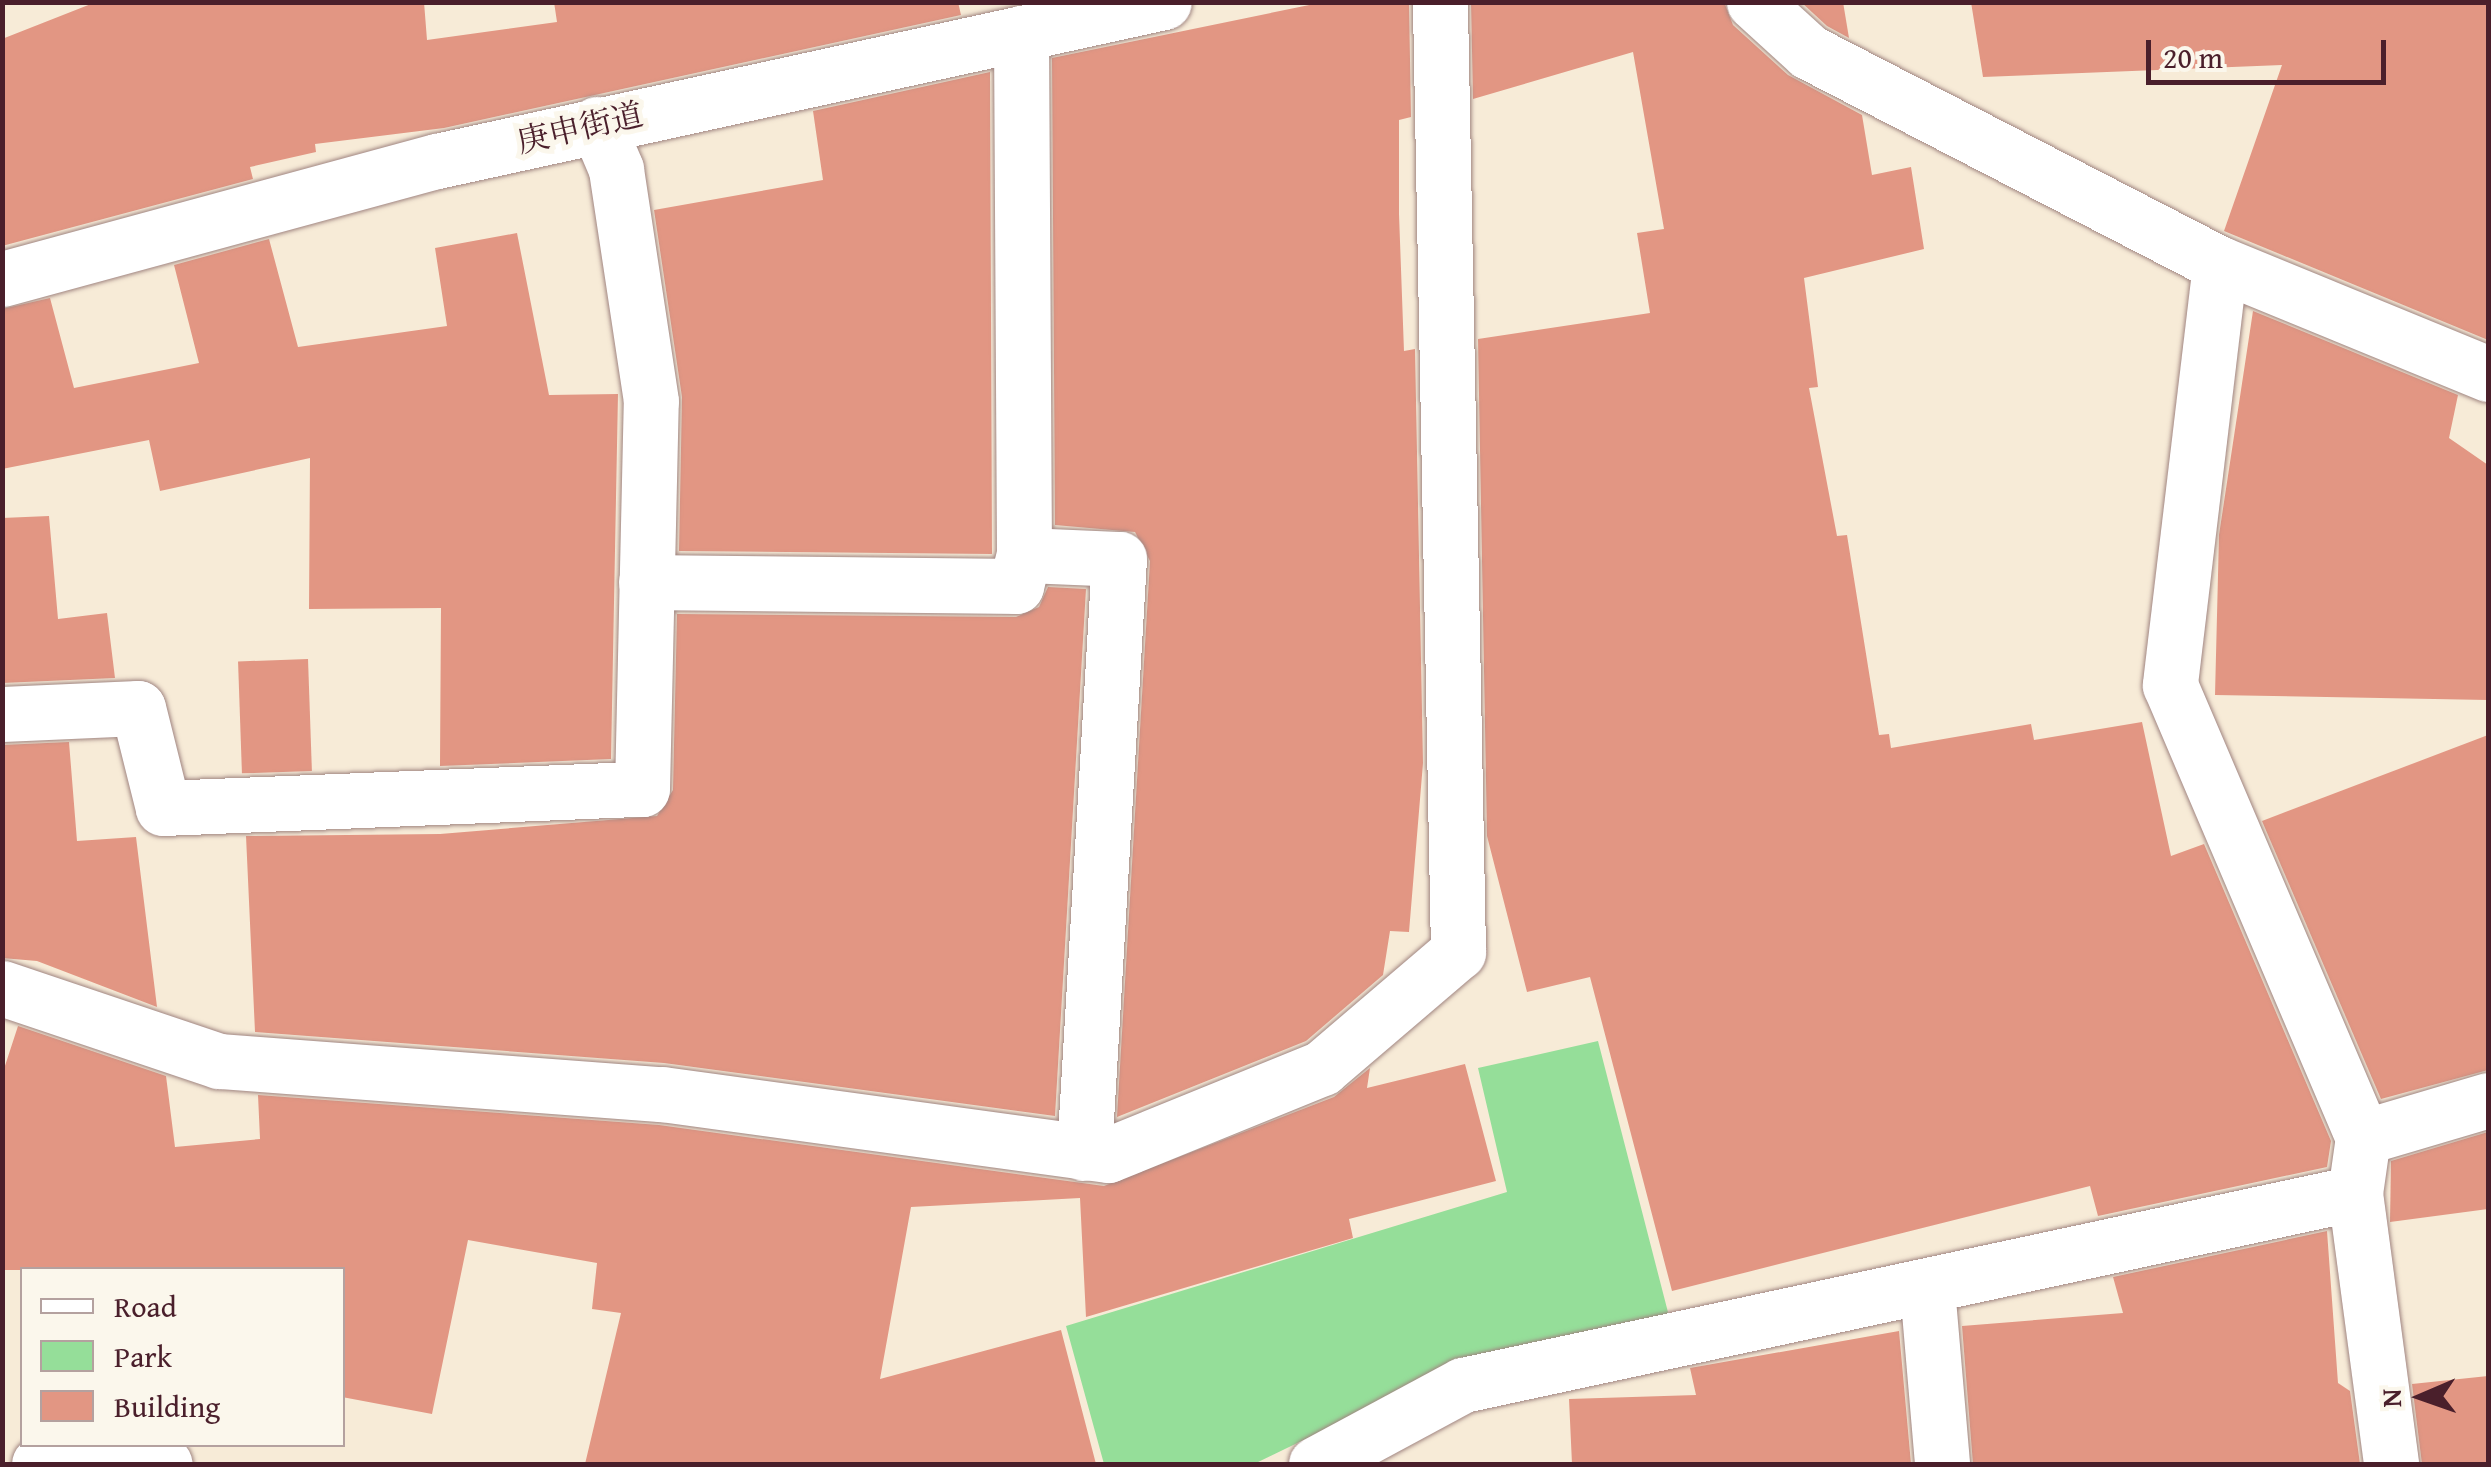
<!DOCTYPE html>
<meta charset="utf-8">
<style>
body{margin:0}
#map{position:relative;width:2491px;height:1467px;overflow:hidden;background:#f7ebd7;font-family:"Gentium Book Plus","Noto Serif JP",serif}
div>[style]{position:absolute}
.green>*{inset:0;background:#95de99}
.building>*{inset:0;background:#e29683;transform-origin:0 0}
.roads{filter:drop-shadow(0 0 2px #a08581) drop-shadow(0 0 2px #a08581)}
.minor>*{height:55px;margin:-27.5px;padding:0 27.5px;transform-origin:27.5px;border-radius:27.5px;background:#fff}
span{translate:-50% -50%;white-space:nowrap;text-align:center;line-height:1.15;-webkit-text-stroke:10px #fbf7ec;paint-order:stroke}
.street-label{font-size:32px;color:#4a1f2b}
.frame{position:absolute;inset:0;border:5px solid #4a1f2b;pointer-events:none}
.legend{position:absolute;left:20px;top:1267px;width:325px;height:180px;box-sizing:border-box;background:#fbf7ec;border:2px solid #b4a19f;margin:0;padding:12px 18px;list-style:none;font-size:30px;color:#4a1f2b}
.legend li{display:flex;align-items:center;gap:20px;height:50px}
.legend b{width:50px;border:2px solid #b4a19f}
.north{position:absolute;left:2371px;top:1347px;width:100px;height:100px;-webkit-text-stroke:8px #fbf7ec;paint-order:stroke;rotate:268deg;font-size:28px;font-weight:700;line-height:40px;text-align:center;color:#4a1f2b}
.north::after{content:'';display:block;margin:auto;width:35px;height:45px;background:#4a1f2b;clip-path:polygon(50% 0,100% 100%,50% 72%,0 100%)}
.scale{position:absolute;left:2146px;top:40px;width:240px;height:45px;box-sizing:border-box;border:5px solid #4a1f2b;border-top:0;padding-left:12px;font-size:30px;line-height:35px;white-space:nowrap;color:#4a1f2b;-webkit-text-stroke:8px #fbf7ec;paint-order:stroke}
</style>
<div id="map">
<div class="green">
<div style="clip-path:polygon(1598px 1041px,1670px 1320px,1446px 1371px,1254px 1464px,1104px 1464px,1066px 1326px,1507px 1192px,1478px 1068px)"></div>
</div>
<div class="building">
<div style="clip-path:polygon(96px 2px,424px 2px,427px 40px,557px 22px,554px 2px,958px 2px,961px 15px,444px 128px,315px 144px,316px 152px,250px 167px,253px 179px,2px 246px,2px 39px)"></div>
<div style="clip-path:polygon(1324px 2px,1409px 2px,1411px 117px,1399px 120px,1399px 214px,1404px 351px,1415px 349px,1423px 763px,1409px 932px,1390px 931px,1383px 975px,1306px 1041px,1117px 1117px,1150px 561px,1135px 532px,1055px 525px,1052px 58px)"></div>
<div style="clip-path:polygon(1471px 2px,1724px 2px,1733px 25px,1788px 75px,1862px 115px,1872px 175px,1911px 167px,1924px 249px,1804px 278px,1818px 387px,1809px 388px,1837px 536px,1847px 535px,1879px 735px,1889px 734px,1891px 748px,2031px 724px,2034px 740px,2142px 722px,2171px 856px,2204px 844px,2331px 1141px,2327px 1167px,2098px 1216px,2090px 1186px,1672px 1291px,1590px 977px,1527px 992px,1487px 836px,1478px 339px,1650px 313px,1637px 233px,1664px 229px,1633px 52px,1473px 99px)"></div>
<div style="clip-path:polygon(1801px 2px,1843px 2px,1849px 38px,1827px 26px)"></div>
<div style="clip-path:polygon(1971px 2px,2488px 2px,2488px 340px,2224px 231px,2282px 65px,1983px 77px)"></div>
<div style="clip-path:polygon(990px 72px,992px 554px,679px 551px,682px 397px,654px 210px,823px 180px,813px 111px)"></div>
<div style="clip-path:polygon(517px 233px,549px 395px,618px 394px,611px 759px,440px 766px,441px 608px,309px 609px,310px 458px,160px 491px,149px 440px,2px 469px,2px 309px,50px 298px,74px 388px,199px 363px,174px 265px,269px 239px,298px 347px,447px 326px,435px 248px)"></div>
<div style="clip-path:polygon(2253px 311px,2458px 395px,2449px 438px,2488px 465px,2488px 700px,2215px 695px,2219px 535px)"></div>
<div style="clip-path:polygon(49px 516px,58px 619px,107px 613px,115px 678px,2px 683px,2px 518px)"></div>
<div style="clip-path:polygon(1048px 587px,1086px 589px,1055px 1116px,664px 1063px,255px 1032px,246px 836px,440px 834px,657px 816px,673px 790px,677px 614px,1016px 617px,1039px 607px)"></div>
<div style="left:308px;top:659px;width:112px;height:70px;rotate:88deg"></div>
<div style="clip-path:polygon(2488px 735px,2488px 1070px,2381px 1099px,2262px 821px)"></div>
<div style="clip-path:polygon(69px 742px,77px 841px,136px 837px,157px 1007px,37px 961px,2px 958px,2px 745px)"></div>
<div style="clip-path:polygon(18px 1026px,166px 1076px,175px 1147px,260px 1139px,258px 1095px,659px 1125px,1104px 1186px,1334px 1097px,1370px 1068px,1367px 1088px,1465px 1064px,1496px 1181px,1349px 1219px,1353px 1238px,1086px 1317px,1080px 1198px,911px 1207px,880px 1379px,1061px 1330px,1096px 1464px,585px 1464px,621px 1313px,592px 1309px,597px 1263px,468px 1240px,432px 1414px,342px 1397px,342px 1270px,2px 1270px,2px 1075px)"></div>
<div style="clip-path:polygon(2488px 1132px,2488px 1209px,2390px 1222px,2391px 1161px)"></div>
<div style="clip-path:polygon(2327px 1231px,2338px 1383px,2350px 1391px,2360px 1464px,1973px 1464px,1962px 1326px,2123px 1313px,2113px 1277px)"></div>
<div style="clip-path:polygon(1899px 1331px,1911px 1464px,1572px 1464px,1569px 1399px,1696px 1395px,1690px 1368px)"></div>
<div style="clip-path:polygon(2488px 1376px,2488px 1464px,2422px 1464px,2412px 1384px)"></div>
</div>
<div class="roads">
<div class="minor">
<div style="left:1754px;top:2px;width:74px;rotate:42.3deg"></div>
<div style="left:1809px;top:52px;width:462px;rotate:27.3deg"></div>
<div style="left:2220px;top:264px;width:290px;rotate:22.3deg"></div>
<div style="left:2220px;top:264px;width:424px;rotate:96.8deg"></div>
<div style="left:2170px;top:685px;width:491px;rotate:66.9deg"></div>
<div style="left:2363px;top:1137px;width:57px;rotate:98.1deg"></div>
<div style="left:2355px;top:1193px;width:273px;rotate:82.4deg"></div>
<div style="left:2px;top:279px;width:451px;rotate:-15.2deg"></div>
<div style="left:437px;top:161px;width:744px;rotate:-12.34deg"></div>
<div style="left:1024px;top:555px;width:95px;rotate:2.4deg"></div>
<div style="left:1119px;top:559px;width:595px;rotate:93.37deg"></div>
<div style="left:646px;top:582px;width:370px;rotate:0.6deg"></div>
<div style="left:1016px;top:586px;width:32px;rotate:-76deg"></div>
<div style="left:1024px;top:555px;width:522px;rotate:-90.33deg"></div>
<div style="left:2px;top:714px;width:136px;rotate:-2.5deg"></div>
<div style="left:138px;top:708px;width:103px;rotate:76deg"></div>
<div style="left:163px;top:808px;width:479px;rotate:-2.3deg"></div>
<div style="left:642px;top:789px;width:388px;rotate:-88.7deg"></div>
<div style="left:651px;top:401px;width:235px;rotate:-98.6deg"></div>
<div style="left:616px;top:169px;width:49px;rotate:-112.9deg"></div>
<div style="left:2px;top:988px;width:229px;rotate:18.6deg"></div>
<div style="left:219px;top:1061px;width:444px;rotate:4.3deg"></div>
<div style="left:662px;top:1094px;width:450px;rotate:7.8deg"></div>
<div style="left:1108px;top:1155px;width:231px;rotate:-22.1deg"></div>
<div style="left:1322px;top:1068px;width:179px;rotate:-40.5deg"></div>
<div style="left:1458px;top:952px;width:950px;rotate:-91.09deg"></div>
<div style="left:2363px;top:1137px;width:130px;rotate:-16.5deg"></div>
<div style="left:1927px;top:1288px;width:177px;rotate:85.1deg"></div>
<div style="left:39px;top:1464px;width:25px;rotate:-21deg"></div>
<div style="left:62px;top:1455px;width:103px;rotate:5deg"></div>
<div style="left:1316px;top:1464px;width:167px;rotate:-28.3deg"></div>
<div style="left:1463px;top:1385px;width:912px;rotate:-12.15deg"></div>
</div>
</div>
<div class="street-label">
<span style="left:580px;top:128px;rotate:-13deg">庚申街道</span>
</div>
<div class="frame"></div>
<ul class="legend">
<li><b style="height:12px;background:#fff"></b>Road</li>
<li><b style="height:28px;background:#95de99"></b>Park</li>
<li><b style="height:28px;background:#e29683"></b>Building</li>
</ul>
<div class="north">N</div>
<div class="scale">20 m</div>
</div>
